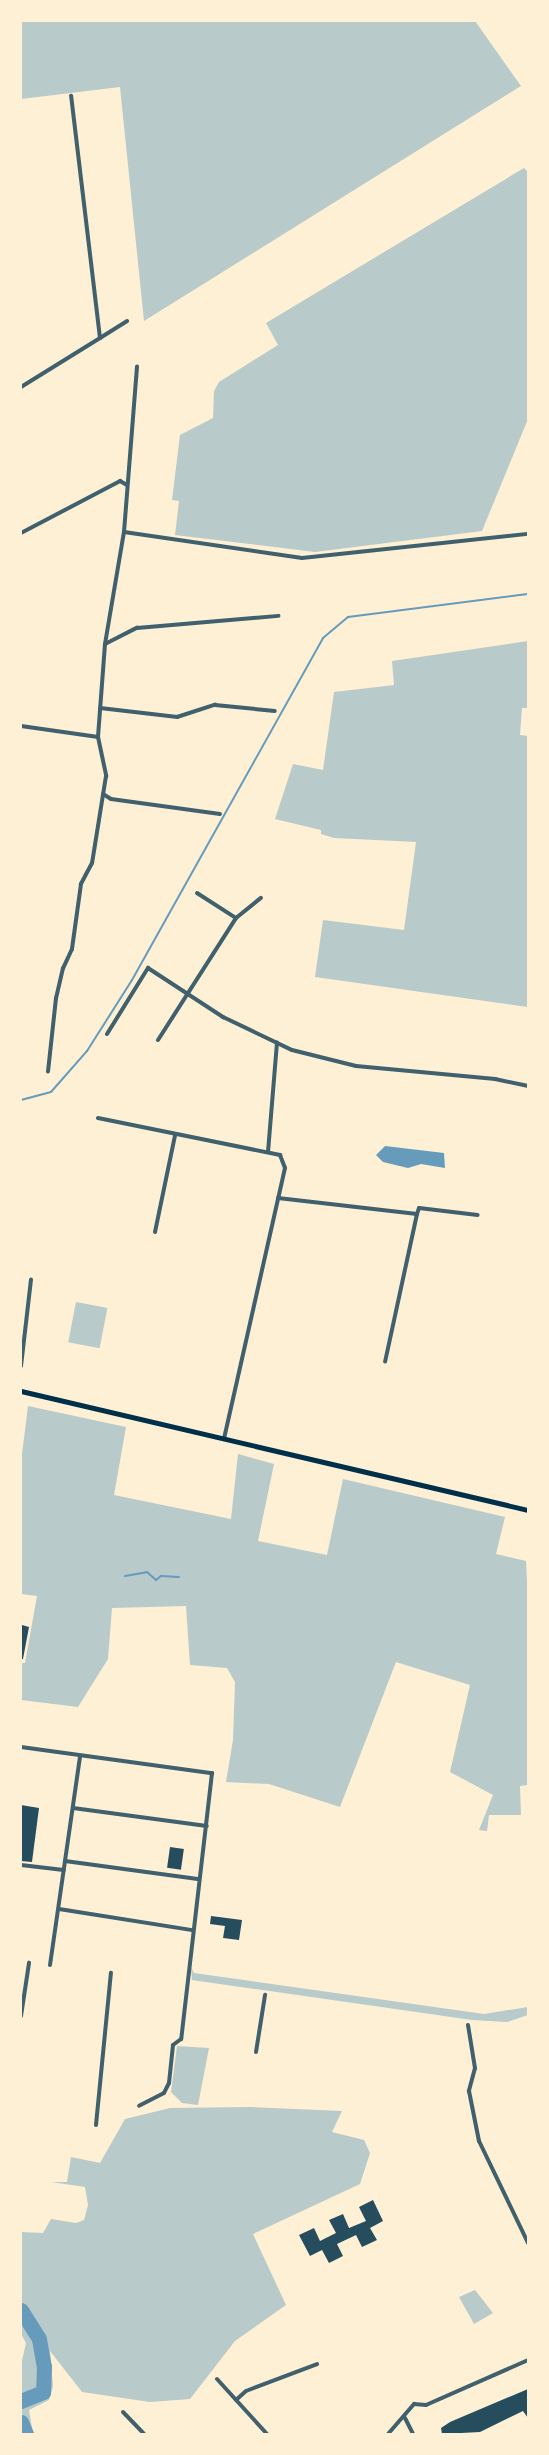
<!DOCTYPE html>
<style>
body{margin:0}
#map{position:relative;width:549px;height:2455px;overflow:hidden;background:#fdf0d5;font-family:"IBM Plex Sans",sans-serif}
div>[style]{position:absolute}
.green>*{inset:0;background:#b9caca;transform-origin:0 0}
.water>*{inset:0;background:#669bbc}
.stream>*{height:2px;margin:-1px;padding:0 1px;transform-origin:1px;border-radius:1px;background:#669bbc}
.river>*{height:15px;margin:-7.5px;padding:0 7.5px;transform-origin:7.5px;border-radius:7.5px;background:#669bbc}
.building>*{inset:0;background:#264d5e;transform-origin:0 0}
.minor>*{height:4px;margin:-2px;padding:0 2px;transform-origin:2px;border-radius:2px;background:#3f606c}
.secondary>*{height:5px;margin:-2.5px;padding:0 2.5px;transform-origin:2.5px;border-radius:2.5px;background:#003049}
span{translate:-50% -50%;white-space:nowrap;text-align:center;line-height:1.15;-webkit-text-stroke:5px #fdf0d5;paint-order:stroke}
.frame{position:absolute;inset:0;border:22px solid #fdf0d5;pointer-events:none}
</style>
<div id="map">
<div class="green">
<div style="clip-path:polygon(21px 21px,475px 21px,521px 86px,144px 321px,120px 87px,21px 99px)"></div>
<div style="clip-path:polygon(524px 168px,528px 172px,528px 419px,482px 531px,315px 552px,175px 535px,179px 501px,172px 500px,180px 435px,213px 418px,214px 391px,219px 382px,278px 345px,266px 323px)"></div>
<div style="clip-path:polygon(528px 641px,528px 708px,522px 708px,520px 735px,528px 736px,528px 1007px,315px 977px,323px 920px,404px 930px,416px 842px,334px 838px,321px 834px,321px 830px,275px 819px,293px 764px,323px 770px,334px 692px,394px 685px,392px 661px)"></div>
<div style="left:76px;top:1302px;width:32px;height:41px;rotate:11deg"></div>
<div style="clip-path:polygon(28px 1406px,126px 1427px,114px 1495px,231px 1519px,238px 1454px,274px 1464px,258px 1541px,327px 1555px,343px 1479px,505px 1517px,496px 1554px,526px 1561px,528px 1600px,528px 1785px,520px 1786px,521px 1815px,489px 1815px,487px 1831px,479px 1830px,493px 1795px,450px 1772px,470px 1685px,396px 1662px,340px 1807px,269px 1784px,226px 1782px,233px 1740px,235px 1682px,227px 1668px,190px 1665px,186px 1606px,112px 1608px,108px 1659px,78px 1707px,21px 1700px,21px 1663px,25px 1663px,37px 1596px,21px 1594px,21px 1462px)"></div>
<div style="clip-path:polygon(191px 1967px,194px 1973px,484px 2014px,528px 2007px,528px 2015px,507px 2022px,472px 2020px,192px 1980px)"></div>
<div style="clip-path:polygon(177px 2046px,209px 2048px,198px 2105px,182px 2103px,171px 2092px)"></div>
<div style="clip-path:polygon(250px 2107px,342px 2111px,332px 2132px,364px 2140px,370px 2153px,360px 2184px,253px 2234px,286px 2305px,235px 2341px,190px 2399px,150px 2402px,82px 2392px,50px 2351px,53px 2386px,49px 2400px,29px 2410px,33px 2434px,21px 2434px,21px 2365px,26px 2343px,21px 2334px,21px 2232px,43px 2233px,51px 2219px,76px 2223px,84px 2220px,88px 2205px,85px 2187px,51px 2182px,67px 2182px,71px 2157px,100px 2163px,125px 2119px,170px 2108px)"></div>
<div style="clip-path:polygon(475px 2290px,493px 2313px,474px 2324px,459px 2297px)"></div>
</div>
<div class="water">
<div style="clip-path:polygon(385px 1146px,444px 1153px,445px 1168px,421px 1164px,408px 1168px,383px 1162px,376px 1155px)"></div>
</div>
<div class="stream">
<div style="left:21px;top:1100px;width:31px;rotate:-15deg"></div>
<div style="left:51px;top:1092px;width:55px;rotate:-48.7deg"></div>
<div style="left:87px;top:1051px;width:84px;rotate:-57.6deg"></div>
<div style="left:132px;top:980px;width:392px;rotate:-60.8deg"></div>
<div style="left:323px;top:638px;width:33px;rotate:-40deg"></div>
<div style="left:348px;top:617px;width:181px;rotate:-7.3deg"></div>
<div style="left:125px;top:1576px;width:22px;rotate:-10deg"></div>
<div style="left:147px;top:1572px;width:12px;rotate:42deg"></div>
<div style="left:156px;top:1580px;width:6px;rotate:-39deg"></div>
<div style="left:161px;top:1576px;width:18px;rotate:3deg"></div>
</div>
<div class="river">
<div style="left:21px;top:2310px;width:34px;rotate:58deg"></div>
<div style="left:39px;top:2339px;width:27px;rotate:80deg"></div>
<div style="left:44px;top:2366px;width:26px;rotate:92deg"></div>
<div style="left:43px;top:2392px;width:24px;rotate:158deg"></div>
<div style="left:21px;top:2422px;width:13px;rotate:67deg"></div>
</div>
<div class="building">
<div style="clip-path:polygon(22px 1625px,29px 1627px,23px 1659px,21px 1659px)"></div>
<div style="clip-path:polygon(21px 1805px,39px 1808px,32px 1862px,21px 1861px)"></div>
<div style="left:170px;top:1847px;width:14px;height:21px;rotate:8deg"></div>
<div style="clip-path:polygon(211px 1916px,242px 1920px,239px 1940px,223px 1938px,225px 1926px,210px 1924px)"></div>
<div style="clip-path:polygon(373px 2200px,383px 2221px,370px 2228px,377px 2240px,362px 2247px,356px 2235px,337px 2244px,343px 2256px,329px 2263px,322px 2250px,310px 2256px,299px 2235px,314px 2228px,320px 2241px,336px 2233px,329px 2220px,343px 2214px,349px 2228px,366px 2221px,359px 2207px)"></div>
<div style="clip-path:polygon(528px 2389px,528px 2418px,523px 2411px,480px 2432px,442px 2434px,441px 2428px,450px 2422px)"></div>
</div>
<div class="minor">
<div style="left:100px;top:338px;width:32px;rotate:-32deg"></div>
<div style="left:21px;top:387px;width:93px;rotate:-31.8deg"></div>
<div style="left:100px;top:338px;width:244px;rotate:-96.8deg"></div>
<div style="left:124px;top:532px;width:166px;rotate:-85.5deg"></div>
<div style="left:21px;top:533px;width:112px;rotate:-27.7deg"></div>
<div style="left:120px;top:481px;width:8px;rotate:30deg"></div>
<div style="left:105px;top:644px;width:36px;rotate:-27deg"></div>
<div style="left:137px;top:628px;width:142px;rotate:-4.9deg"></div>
<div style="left:100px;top:708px;width:78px;rotate:6.7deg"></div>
<div style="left:177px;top:717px;width:40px;rotate:-18deg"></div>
<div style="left:215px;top:705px;width:60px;rotate:5.7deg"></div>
<div style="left:21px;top:726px;width:78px;rotate:8.1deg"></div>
<div style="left:98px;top:737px;width:40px;rotate:78deg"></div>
<div style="left:106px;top:776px;width:88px;rotate:99.1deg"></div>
<div style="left:92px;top:863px;width:24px;rotate:118deg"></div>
<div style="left:81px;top:884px;width:66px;rotate:97.9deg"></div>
<div style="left:72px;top:949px;width:21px;rotate:115deg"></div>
<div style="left:63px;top:968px;width:31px;rotate:103deg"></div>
<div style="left:56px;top:998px;width:74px;rotate:96.2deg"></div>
<div style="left:98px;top:737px;width:93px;rotate:-85.7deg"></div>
<div style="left:105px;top:644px;width:114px;rotate:-80.4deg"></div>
<div style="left:124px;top:532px;width:180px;rotate:8.3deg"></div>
<div style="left:302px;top:558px;width:227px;rotate:-6.1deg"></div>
<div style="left:103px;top:794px;width:9px;rotate:32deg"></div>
<div style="left:111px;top:799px;width:110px;rotate:7.8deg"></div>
<div style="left:197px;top:893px;width:46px;rotate:32.7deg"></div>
<div style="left:107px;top:1034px;width:78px;rotate:-58.2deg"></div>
<div style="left:148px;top:968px;width:90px;rotate:33.2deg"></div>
<div style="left:223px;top:1017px;width:76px;rotate:25.6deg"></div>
<div style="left:292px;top:1050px;width:66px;rotate:14deg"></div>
<div style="left:356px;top:1066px;width:140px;rotate:5.3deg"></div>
<div style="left:495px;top:1079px;width:34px;rotate:12deg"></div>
<div style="left:158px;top:1040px;width:145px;rotate:-57.4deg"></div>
<div style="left:236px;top:918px;width:32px;rotate:-39deg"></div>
<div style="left:98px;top:1118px;width:186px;rotate:11.5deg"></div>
<div style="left:280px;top:1155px;width:14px;rotate:69deg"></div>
<div style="left:285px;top:1168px;width:277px;rotate:102.7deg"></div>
<div style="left:268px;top:1152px;width:110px;rotate:-85.3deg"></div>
<div style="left:278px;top:1198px;width:140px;rotate:6.6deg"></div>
<div style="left:417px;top:1214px;width:151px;rotate:102.2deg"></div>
<div style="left:417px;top:1214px;width:6px;rotate:-72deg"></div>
<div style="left:419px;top:1208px;width:59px;rotate:6.8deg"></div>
<div style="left:155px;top:1232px;width:99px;rotate:-78.3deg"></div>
<div style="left:21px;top:1366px;width:87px;rotate:-83.4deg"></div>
<div style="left:21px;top:1747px;width:193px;rotate:7.8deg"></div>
<div style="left:212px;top:1773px;width:268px;rotate:96.6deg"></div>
<div style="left:181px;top:2039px;width:10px;rotate:143deg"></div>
<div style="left:173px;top:2045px;width:38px;rotate:96deg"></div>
<div style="left:169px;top:2083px;width:11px;rotate:117deg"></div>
<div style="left:164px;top:2093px;width:28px;rotate:153deg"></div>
<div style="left:73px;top:1808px;width:135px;rotate:7.7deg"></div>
<div style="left:65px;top:1861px;width:134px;rotate:7.7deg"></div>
<div style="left:21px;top:1865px;width:43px;rotate:6.6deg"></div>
<div style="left:59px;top:1909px;width:135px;rotate:9deg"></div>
<div style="left:50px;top:1965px;width:211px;rotate:-81.8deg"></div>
<div style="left:21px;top:2016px;width:54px;rotate:-81.4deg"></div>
<div style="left:468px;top:2025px;width:44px;rotate:80.8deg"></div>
<div style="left:475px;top:2068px;width:24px;rotate:105deg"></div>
<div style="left:469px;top:2091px;width:51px;rotate:78.7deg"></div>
<div style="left:479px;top:2141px;width:113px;rotate:64.3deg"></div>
<div style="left:256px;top:2052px;width:58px;rotate:-81deg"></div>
<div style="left:96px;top:2125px;width:153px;rotate:-84.4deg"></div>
<div style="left:217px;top:2379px;width:74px;rotate:47.7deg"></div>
<div style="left:236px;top:2400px;width:13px;rotate:-42deg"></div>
<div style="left:246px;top:2391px;width:76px;rotate:-20.8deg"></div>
<div style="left:123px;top:2412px;width:30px;rotate:46deg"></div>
<div style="left:405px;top:2418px;width:18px;rotate:63deg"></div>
<div style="left:388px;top:2434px;width:40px;rotate:-49deg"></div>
<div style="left:414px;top:2404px;width:12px;rotate:5deg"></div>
<div style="left:426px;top:2405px;width:111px;rotate:-23.8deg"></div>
</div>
<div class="secondary">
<div style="left:21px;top:1391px;width:521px;rotate:13.21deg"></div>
</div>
<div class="frame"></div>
</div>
